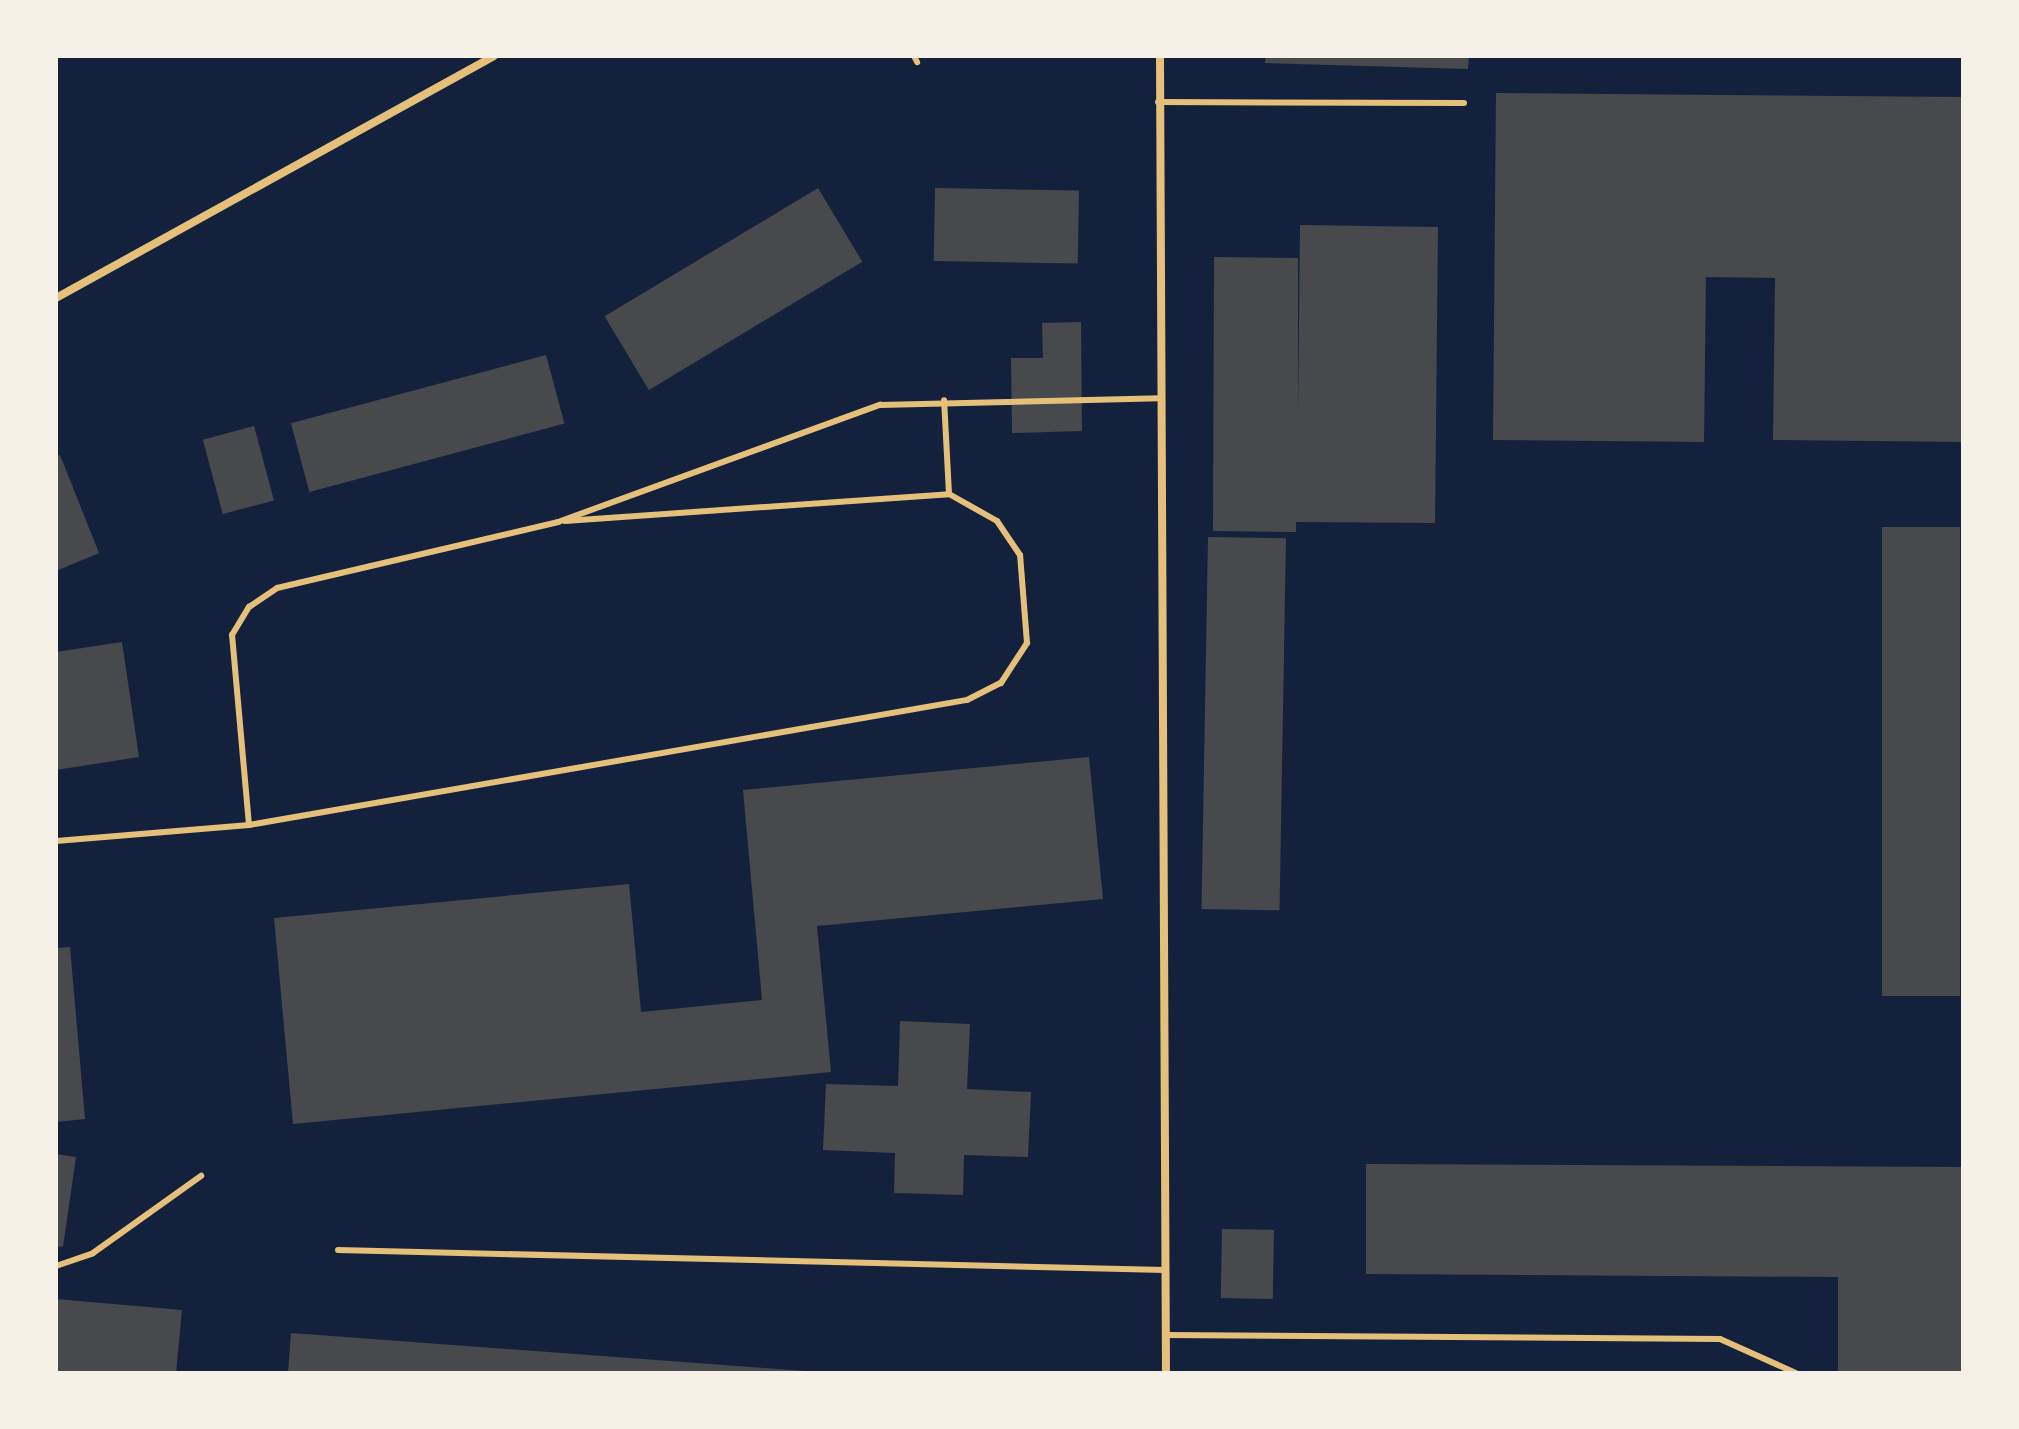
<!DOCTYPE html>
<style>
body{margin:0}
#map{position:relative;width:2019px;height:1429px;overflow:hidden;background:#14213d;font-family:"Work Sans",sans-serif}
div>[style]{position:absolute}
.building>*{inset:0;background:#48494c;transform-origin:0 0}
.service>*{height:6px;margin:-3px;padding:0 3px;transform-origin:3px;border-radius:3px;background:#e5c07b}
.minor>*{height:8px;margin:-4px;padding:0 4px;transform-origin:4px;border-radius:4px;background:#e5c07b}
span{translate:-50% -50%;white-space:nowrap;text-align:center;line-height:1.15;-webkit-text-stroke:7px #f6f1e7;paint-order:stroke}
.frame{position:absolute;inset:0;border:58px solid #f6f1e7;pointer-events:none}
</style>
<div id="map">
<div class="building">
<div style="clip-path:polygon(1266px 56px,1469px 56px,1468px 69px,1265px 63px)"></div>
<div style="clip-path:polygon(1496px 93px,1963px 97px,1963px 442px,1773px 440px,1775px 278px,1706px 277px,1704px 442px,1493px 440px)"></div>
<div style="left:818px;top:188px;width:86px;height:249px;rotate:59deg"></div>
<div style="left:935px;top:188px;width:144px;height:73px;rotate:1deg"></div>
<div style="clip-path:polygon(1300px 225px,1438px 227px,1435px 523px,1296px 522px,1296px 532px,1213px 531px,1214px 257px,1298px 258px,1298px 415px)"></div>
<div style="clip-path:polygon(1081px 322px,1082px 431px,1012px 433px,1011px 358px,1043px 358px,1042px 323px)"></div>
<div style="left:546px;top:355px;width:71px;height:264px;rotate:75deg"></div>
<div style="left:254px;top:426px;width:77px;height:53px;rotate:75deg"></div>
<div style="clip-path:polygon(60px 455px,99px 553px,56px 571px,56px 456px)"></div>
<div style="left:1882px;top:527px;width:78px;height:469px"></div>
<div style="left:1208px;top:537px;width:78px;height:372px;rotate:1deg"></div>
<div style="clip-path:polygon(122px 642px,139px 757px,56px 770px,56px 652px)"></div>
<div style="clip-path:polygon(1089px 757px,1103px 899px,817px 926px,831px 1072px,293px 1124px,274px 918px,629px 884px,641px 1012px,762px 1000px,743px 790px)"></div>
<div style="clip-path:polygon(70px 947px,85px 1119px,56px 1122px,56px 948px)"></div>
<div style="clip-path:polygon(900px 1021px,970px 1024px,967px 1089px,1031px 1092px,1028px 1157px,964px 1155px,963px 1195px,894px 1193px,895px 1153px,823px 1150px,826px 1084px,898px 1086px)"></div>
<div style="clip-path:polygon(56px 1154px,76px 1157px,63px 1247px,56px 1246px)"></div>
<div style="clip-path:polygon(1366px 1164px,1963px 1167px,1963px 1373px,1838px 1373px,1838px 1277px,1366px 1274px)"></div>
<div style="left:1222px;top:1229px;width:52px;height:69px;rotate:1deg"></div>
<div style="clip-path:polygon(56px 1299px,182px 1310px,176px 1373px,56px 1373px)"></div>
<div style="clip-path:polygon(291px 1333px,805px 1371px,804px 1373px,288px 1373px)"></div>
</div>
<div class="service">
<div style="left:914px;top:56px;width:7px;rotate:63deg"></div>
<div style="left:1158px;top:102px;width:306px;rotate:0.2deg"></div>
<div style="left:565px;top:521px;width:385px;rotate:-4deg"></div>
<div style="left:249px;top:825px;width:191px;rotate:-95.1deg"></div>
<div style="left:232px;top:635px;width:33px;rotate:-59deg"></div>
<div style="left:249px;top:607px;width:34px;rotate:-34deg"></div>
<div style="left:277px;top:588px;width:289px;rotate:-13.2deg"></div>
<div style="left:558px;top:522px;width:343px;rotate:-20deg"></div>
<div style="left:880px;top:405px;width:280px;rotate:-1.4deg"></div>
<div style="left:56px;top:841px;width:194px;rotate:-4.7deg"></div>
<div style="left:249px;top:825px;width:729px;rotate:-9.88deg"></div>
<div style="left:967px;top:700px;width:38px;rotate:-27deg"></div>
<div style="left:1001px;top:683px;width:48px;rotate:-57deg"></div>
<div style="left:1027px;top:643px;width:88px;rotate:-94.5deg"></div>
<div style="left:1020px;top:555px;width:41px;rotate:-124.1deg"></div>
<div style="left:997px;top:521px;width:55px;rotate:-150.6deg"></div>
<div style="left:949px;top:494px;width:94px;rotate:-93deg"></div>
<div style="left:338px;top:1250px;width:827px;rotate:1.39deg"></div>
<div style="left:56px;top:1266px;width:39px;rotate:-19deg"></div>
<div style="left:93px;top:1253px;width:133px;rotate:-35.5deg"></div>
<div style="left:1166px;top:1335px;width:554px;rotate:0.41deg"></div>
<div style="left:1720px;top:1339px;width:83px;rotate:24.1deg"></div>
</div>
<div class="minor">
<div style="left:1160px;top:56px;width:1317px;rotate:89.74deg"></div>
<div style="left:56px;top:298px;width:500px;rotate:-28.92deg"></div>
</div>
<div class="frame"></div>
</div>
